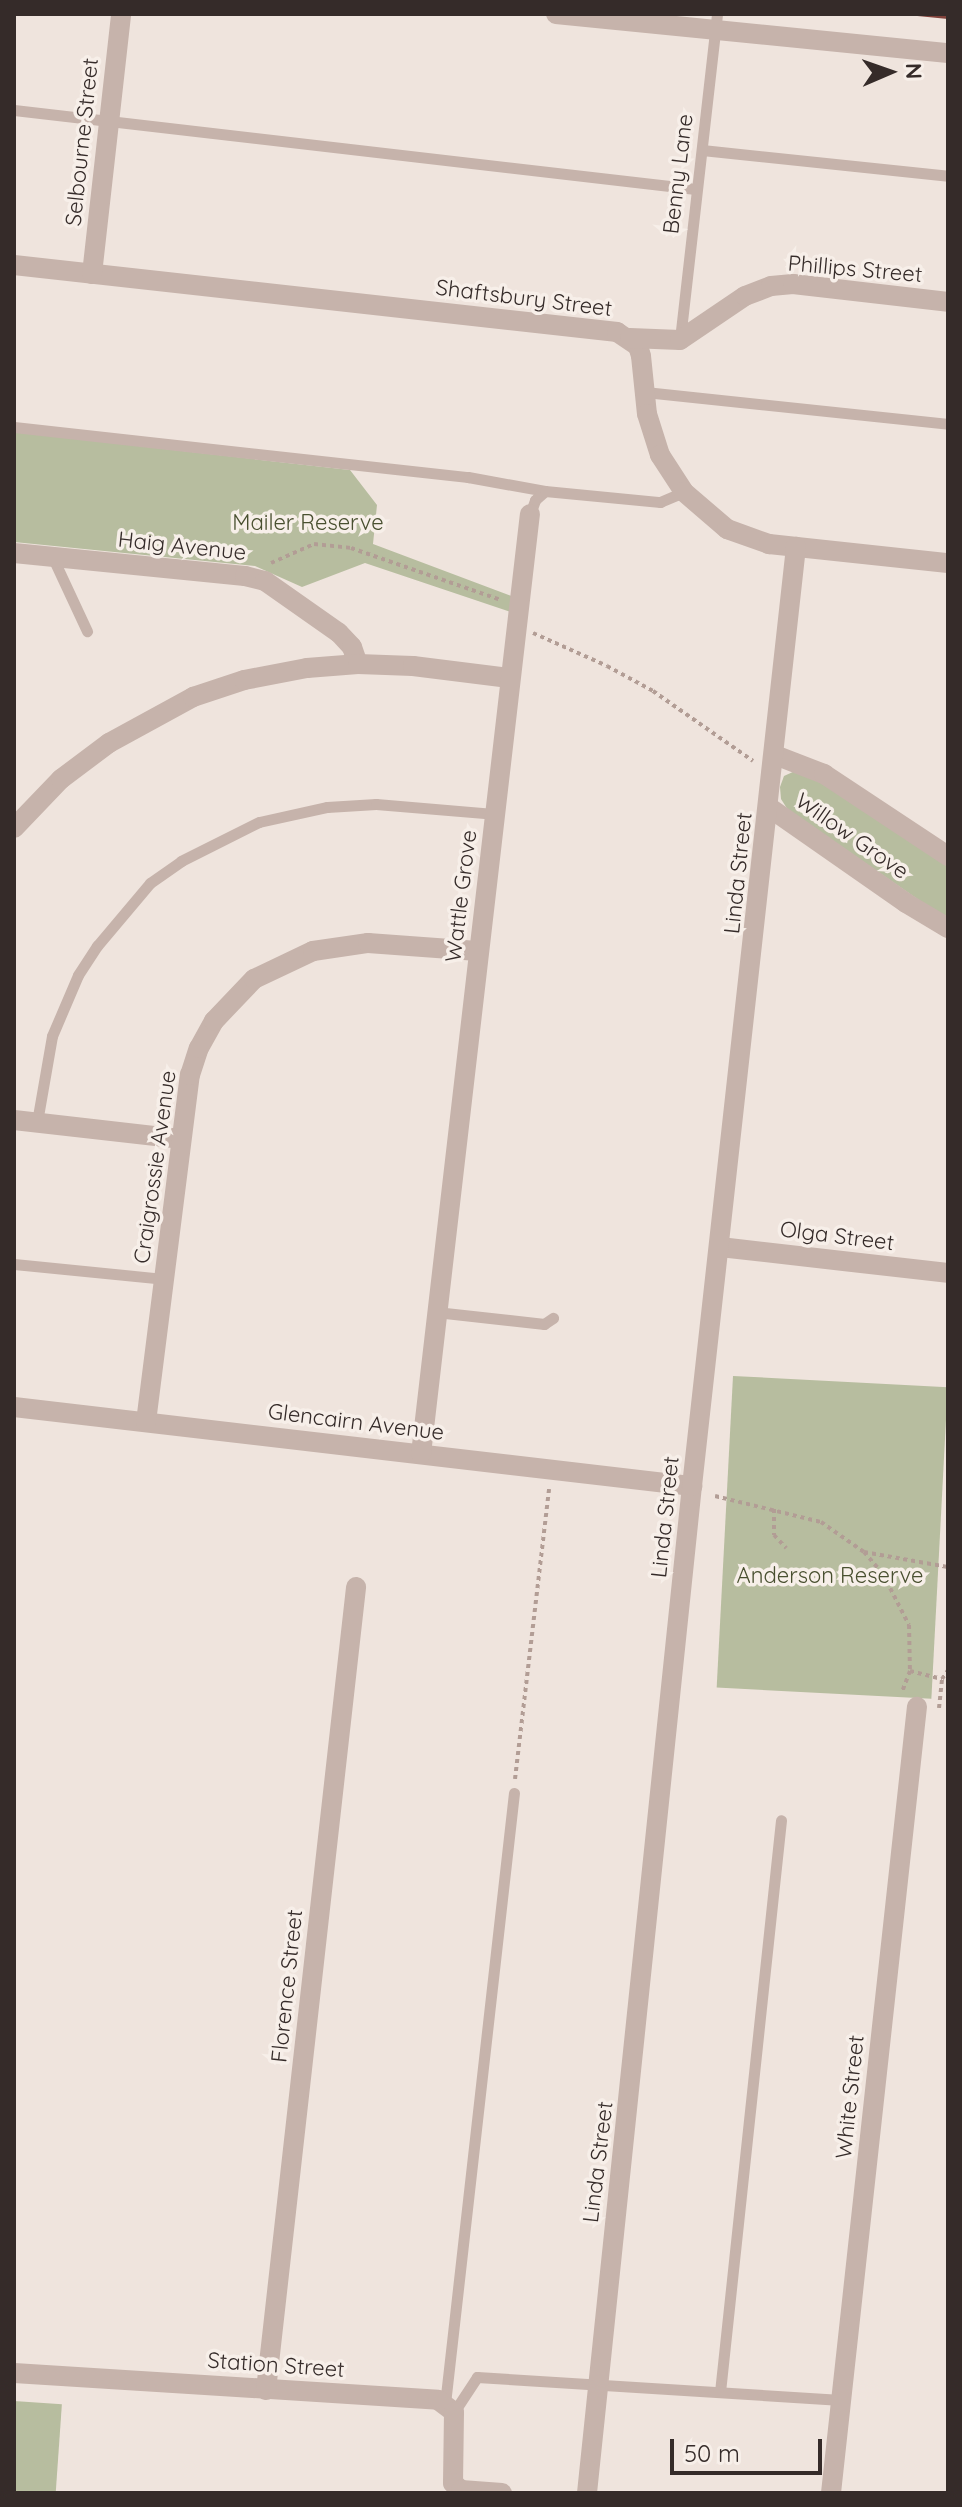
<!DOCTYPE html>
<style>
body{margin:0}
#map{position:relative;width:962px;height:2507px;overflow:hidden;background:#efe4dd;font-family:Quicksand,sans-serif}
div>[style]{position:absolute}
.green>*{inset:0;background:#b7bd9f;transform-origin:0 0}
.path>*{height:4px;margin-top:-2px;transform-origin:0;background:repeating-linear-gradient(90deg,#b29d95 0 4px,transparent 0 8px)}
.service>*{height:11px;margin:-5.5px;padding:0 5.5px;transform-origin:5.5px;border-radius:5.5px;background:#c6b3ab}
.minor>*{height:20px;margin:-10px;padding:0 10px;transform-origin:10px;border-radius:10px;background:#c6b3ab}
.shaded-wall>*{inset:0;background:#80413a}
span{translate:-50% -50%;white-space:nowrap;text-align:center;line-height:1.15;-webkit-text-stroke:7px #f7efe9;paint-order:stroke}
.street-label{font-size:22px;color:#352b29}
.park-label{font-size:22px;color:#495030}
.frame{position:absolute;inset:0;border:16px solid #352b29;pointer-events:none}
.north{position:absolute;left:850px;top:32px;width:80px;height:80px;-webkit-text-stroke:6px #f7efe9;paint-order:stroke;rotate:88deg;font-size:22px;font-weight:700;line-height:32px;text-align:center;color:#352b29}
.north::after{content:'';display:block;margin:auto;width:28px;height:36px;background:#352b29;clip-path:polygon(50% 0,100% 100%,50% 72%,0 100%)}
.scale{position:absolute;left:670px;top:2439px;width:152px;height:36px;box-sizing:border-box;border:4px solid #352b29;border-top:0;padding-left:10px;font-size:24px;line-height:28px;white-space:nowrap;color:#352b29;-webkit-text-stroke:6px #f7efe9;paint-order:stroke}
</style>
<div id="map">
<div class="green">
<div style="clip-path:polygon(14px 432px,350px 470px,377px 505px,373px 544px,517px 598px,514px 613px,365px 563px,302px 587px,255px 566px,14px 542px)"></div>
<div style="clip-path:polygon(795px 771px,804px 772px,948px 863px,948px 920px,788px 810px,781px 799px,780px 787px,784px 776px)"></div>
<div style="left:733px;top:1376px;width:215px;height:312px;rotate:3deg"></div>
<div style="left:14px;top:2401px;width:48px;height:90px;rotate:4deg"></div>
</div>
<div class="path">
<div style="left:271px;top:563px;width:47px;rotate:-23.8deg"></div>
<div style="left:314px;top:544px;width:37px;rotate:6deg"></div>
<div style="left:351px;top:548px;width:159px;rotate:19.1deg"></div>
<div style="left:533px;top:633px;width:81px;rotate:24deg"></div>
<div style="left:607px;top:666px;width:52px;rotate:28.5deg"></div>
<div style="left:653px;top:691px;width:122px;rotate:35deg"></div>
<div style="left:715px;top:1496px;width:109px;rotate:13.8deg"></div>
<div style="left:821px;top:1522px;width:52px;rotate:34.9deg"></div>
<div style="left:864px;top:1552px;width:29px;rotate:49deg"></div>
<div style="left:883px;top:1574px;width:57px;rotate:63deg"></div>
<div style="left:909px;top:1625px;width:46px;rotate:88.8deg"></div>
<div style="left:910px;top:1671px;width:22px;rotate:111deg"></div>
<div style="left:774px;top:1509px;width:26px;rotate:90deg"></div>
<div style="left:774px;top:1535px;width:18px;rotate:47deg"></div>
<div style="left:864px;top:1552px;width:85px;rotate:10.1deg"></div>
<div style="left:910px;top:1671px;width:33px;rotate:14deg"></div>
<div style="left:942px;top:1679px;width:11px;rotate:-56deg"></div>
<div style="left:939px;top:1708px;width:29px;rotate:-84deg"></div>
<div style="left:515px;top:1779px;width:292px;rotate:-83.3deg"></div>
</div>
<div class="service">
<div style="left:14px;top:110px;width:686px;rotate:6.62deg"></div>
<div style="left:702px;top:150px;width:247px;rotate:6deg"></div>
<div style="left:680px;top:339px;width:327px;rotate:-83.5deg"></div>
<div style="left:645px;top:392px;width:305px;rotate:6deg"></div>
<div style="left:14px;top:427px;width:457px;rotate:6.3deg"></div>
<div style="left:468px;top:477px;width:78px;rotate:10.3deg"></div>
<div style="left:530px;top:514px;width:15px;rotate:-70deg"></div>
<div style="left:535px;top:500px;width:13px;rotate:-42deg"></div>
<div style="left:545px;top:491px;width:116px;rotate:5.5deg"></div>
<div style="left:660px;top:502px;width:26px;rotate:-23deg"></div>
<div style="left:52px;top:556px;width:83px;rotate:65deg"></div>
<div style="left:37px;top:1122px;width:87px;rotate:-80.1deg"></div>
<div style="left:52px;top:1036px;width:66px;rotate:-66.9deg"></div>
<div style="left:78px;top:975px;width:35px;rotate:-57deg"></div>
<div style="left:97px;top:946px;width:82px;rotate:-49.9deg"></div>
<div style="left:150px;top:883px;width:38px;rotate:-35deg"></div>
<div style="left:181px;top:861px;width:87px;rotate:-26.6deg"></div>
<div style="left:259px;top:822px;width:70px;rotate:-12.4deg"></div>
<div style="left:327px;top:807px;width:49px;rotate:-3.5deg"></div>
<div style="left:376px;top:804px;width:118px;rotate:4.8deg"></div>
<div style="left:14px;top:1264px;width:150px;rotate:5.7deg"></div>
<div style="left:436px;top:1312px;width:109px;rotate:6.3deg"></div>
<div style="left:544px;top:1324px;width:11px;rotate:-34deg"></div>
<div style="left:720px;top:2392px;width:575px;rotate:-83.91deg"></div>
<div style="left:445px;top:2404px;width:615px;rotate:-83.56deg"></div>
<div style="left:454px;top:2412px;width:42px;rotate:-56.7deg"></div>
<div style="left:477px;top:2377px;width:365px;rotate:3.6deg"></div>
</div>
<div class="minor">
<div style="left:556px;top:14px;width:394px;rotate:5.7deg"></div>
<div style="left:14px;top:265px;width:607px;rotate:6.34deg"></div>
<div style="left:617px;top:332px;width:25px;rotate:34deg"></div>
<div style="left:638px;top:346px;width:10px;rotate:73deg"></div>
<div style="left:641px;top:356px;width:58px;rotate:84.1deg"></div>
<div style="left:647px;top:414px;width:43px;rotate:72.4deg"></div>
<div style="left:660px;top:455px;width:44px;rotate:57deg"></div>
<div style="left:684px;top:492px;width:57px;rotate:40.7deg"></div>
<div style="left:727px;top:529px;width:45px;rotate:19.7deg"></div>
<div style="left:769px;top:544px;width:180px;rotate:6.1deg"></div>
<div style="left:92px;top:274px;width:262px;rotate:-83.6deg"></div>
<div style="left:630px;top:338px;width:50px;rotate:2.3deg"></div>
<div style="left:680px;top:340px;width:78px;rotate:-34.1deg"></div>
<div style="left:745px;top:296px;width:28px;rotate:-21deg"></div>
<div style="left:771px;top:286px;width:22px;rotate:-5deg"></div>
<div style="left:793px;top:284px;width:156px;rotate:6.6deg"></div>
<div style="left:14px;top:553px;width:232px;rotate:5.7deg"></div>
<div style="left:245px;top:576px;width:21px;rotate:14deg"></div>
<div style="left:265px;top:581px;width:90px;rotate:35.1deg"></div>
<div style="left:339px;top:633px;width:19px;rotate:47deg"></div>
<div style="left:352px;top:647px;width:18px;rotate:71deg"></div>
<div style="left:775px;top:755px;width:53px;rotate:21.2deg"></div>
<div style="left:824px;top:774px;width:149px;rotate:33.5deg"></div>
<div style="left:770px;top:808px;width:166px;rotate:34.9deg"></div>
<div style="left:906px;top:903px;width:49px;rotate:30.8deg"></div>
<div style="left:14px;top:828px;width:68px;rotate:-46.2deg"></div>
<div style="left:61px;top:779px;width:60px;rotate:-36.9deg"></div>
<div style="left:109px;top:743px;width:96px;rotate:-28.7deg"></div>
<div style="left:193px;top:697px;width:54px;rotate:-18.4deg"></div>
<div style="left:244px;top:680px;width:64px;rotate:-10.8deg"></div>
<div style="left:307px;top:668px;width:51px;rotate:-4.5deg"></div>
<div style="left:358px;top:664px;width:55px;rotate:2.1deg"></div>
<div style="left:413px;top:666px;width:97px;rotate:7.1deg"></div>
<div style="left:14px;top:1120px;width:167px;rotate:6.5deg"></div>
<div style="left:720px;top:1247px;width:229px;rotate:6.5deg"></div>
<div style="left:14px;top:1407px;width:683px;rotate:6.65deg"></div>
<div style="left:146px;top:1422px;width:350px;rotate:-82.8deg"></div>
<div style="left:190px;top:1075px;width:28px;rotate:-72deg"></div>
<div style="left:199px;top:1048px;width:31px;rotate:-61deg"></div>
<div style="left:214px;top:1021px;width:58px;rotate:-46.4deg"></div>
<div style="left:254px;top:979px;width:65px;rotate:-25.4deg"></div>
<div style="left:313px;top:951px;width:56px;rotate:-8.3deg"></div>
<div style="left:368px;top:943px;width:110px;rotate:4.2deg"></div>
<div style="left:421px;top:1454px;width:946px;rotate:-83.39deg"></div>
<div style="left:14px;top:2373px;width:425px;rotate:3.6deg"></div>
<div style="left:438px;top:2400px;width:20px;rotate:37deg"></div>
<div style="left:454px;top:2412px;width:71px;rotate:90.8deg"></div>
<div style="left:453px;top:2483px;width:11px;rotate:41deg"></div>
<div style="left:461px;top:2490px;width:41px;rotate:4.2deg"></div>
<div style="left:266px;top:2390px;width:808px;rotate:-83.6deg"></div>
<div style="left:587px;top:2493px;width:1012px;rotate:-84.05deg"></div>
<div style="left:692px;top:1486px;width:945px;rotate:-83.68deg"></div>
<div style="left:831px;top:2493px;width:791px;rotate:-83.76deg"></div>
</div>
<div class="shaded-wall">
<div style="clip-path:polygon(897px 14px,948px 14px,948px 19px)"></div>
</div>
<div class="street-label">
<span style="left:82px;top:142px;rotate:-84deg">Selbourne Street</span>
<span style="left:678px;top:174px;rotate:-83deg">Benny Lane</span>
<span style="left:855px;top:269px;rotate:5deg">Phillips Street</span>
<span style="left:524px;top:298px;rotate:7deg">Shaftsbury Street</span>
<span style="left:182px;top:546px;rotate:6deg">Haig Avenue</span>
<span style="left:852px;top:836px;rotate:35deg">Willow Grove</span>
<span style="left:738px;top:873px;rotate:-84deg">Linda Street</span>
<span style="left:461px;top:896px;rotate:-83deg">Wattle Grove</span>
<span style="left:155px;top:1167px;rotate:-82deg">Craigrossie Avenue</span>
<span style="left:837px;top:1236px;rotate:7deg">Olga Street</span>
<span style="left:356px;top:1422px;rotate:7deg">Glencairn Avenue</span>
<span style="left:665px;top:1517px;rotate:-84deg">Linda Street</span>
<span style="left:287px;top:1986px;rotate:-84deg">Florence Street</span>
<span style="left:850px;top:2097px;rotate:-84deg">White Street</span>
<span style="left:598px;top:2162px;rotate:-83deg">Linda Street</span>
<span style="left:276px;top:2365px;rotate:4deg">Station Street</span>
</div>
<div class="park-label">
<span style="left:308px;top:523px">Mailer Reserve</span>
<span style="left:830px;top:1576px">Anderson Reserve</span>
</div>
<div class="frame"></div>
<div class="north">N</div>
<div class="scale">50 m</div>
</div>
